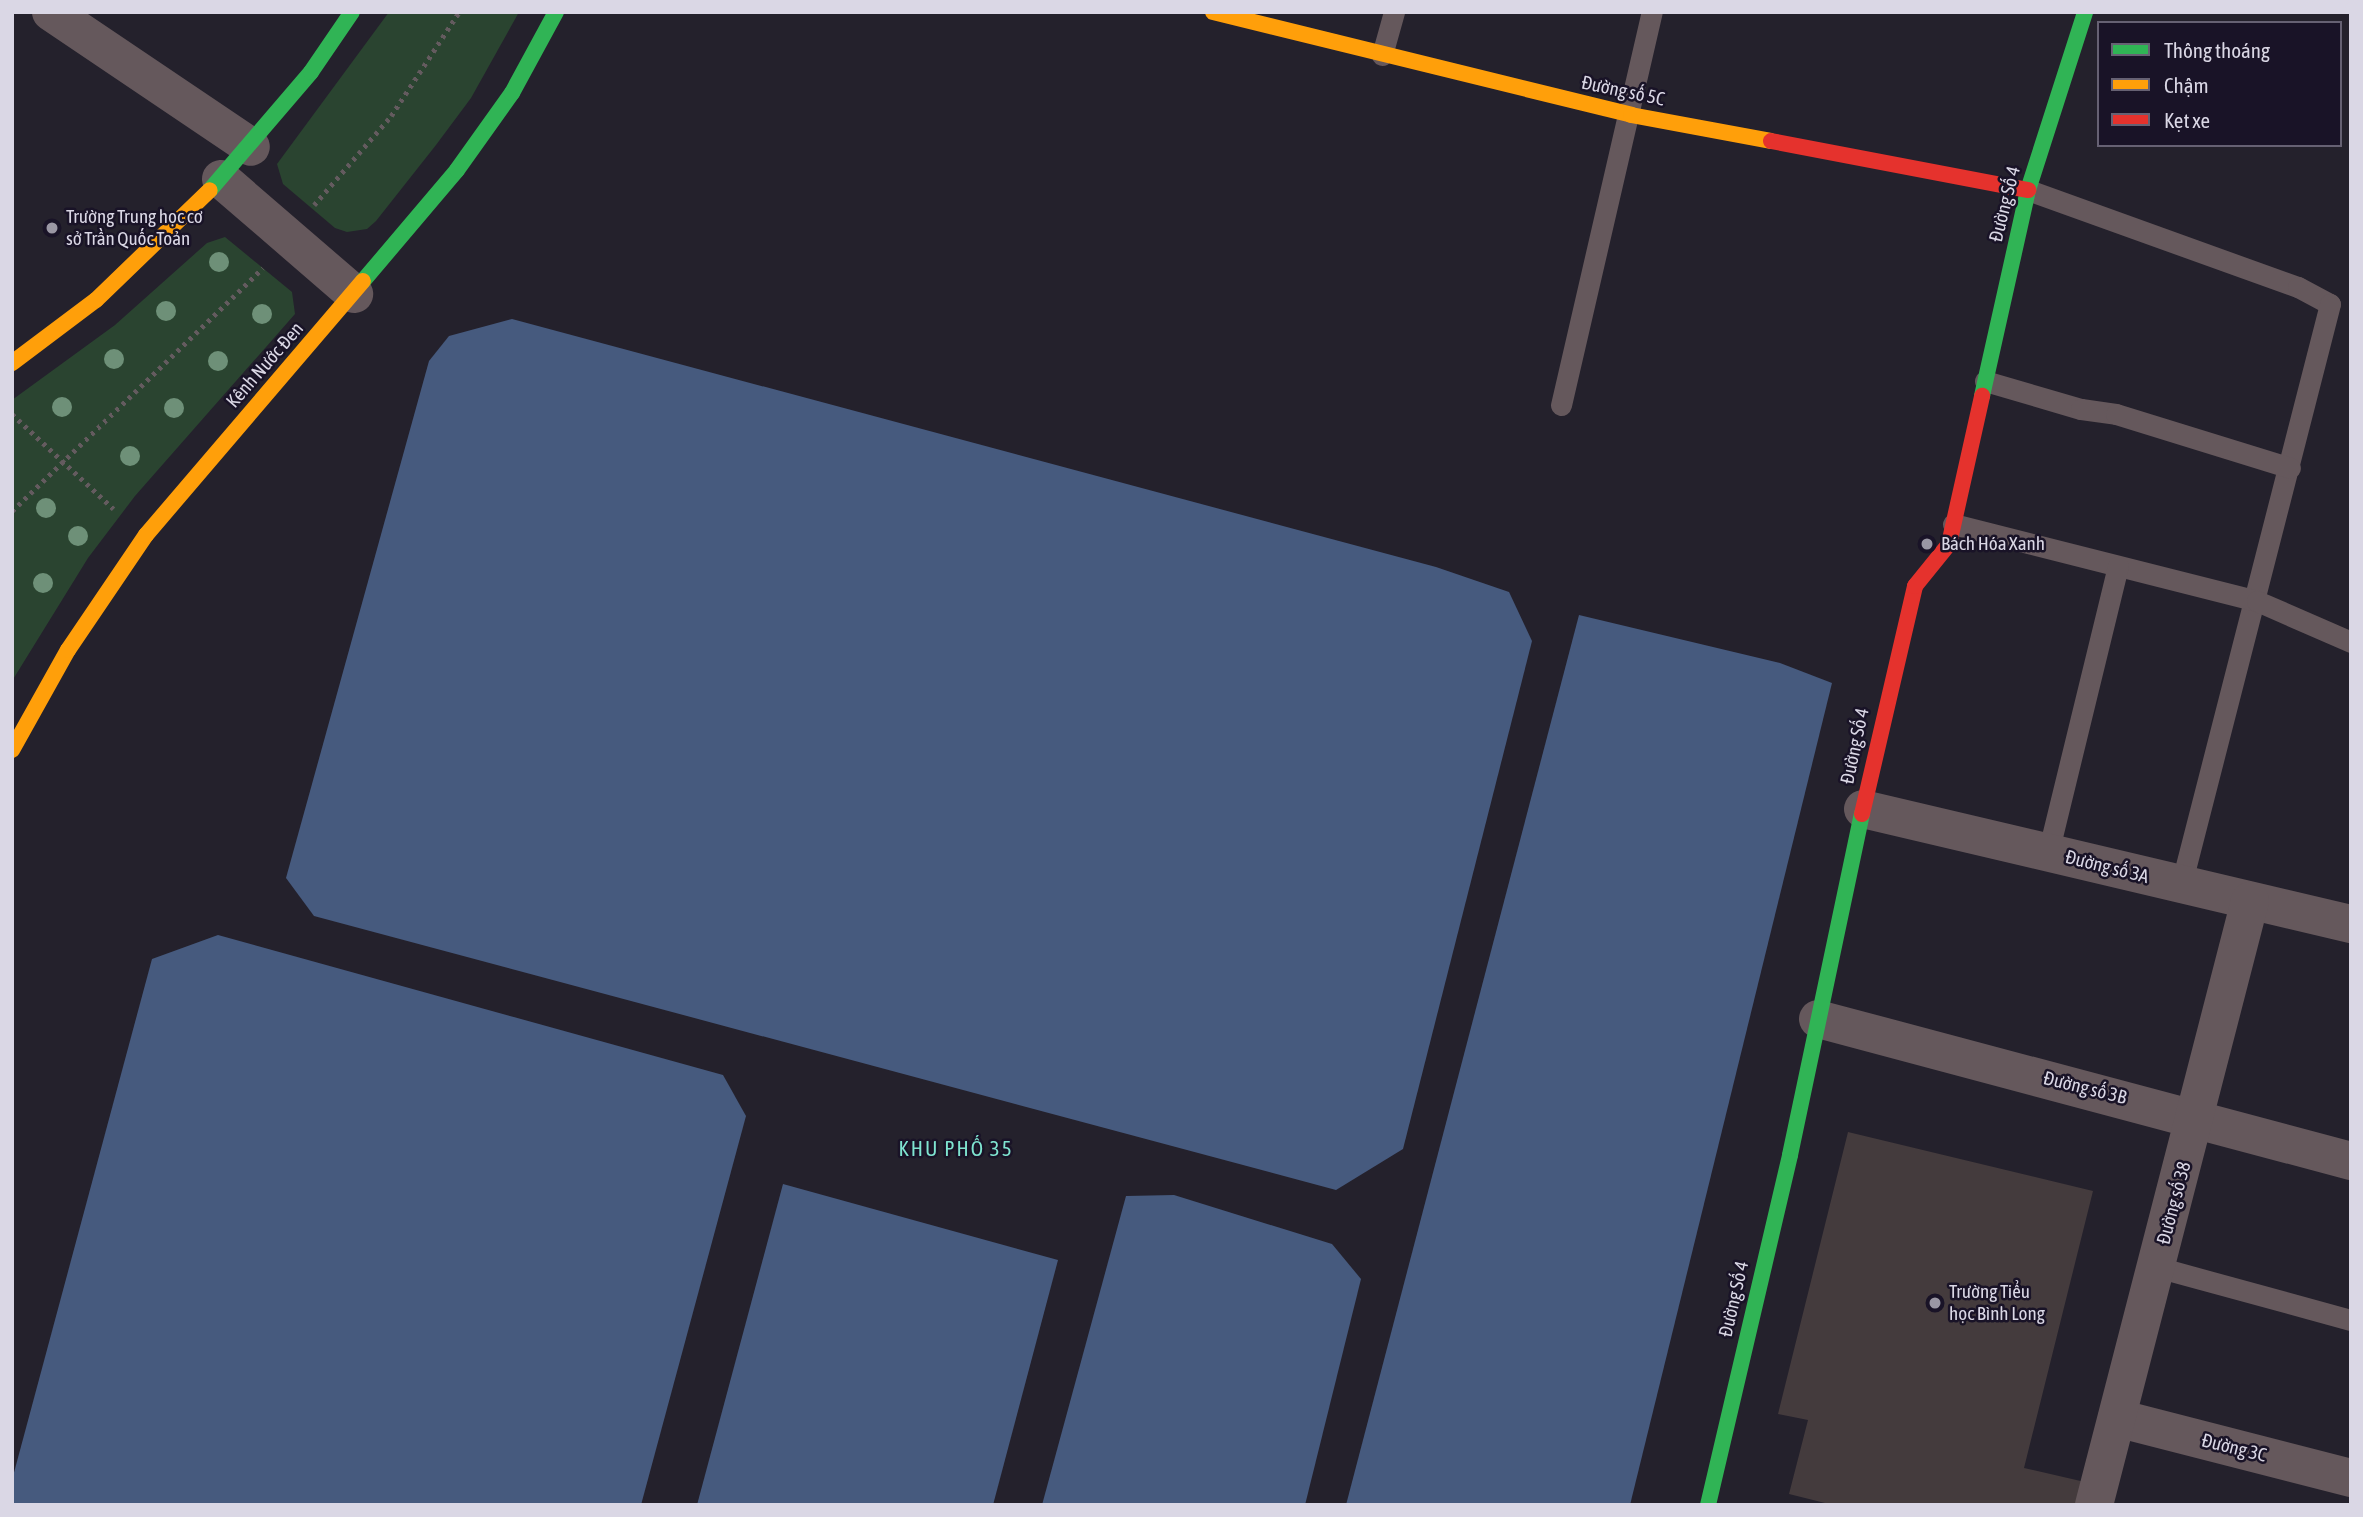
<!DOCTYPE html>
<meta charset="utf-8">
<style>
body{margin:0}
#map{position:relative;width:2363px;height:1517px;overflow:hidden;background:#24212c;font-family:"Asap Condensed",sans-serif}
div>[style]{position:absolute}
.green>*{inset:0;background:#2a4430}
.water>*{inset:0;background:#465a7e}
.building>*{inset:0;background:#443b3d}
.path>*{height:4.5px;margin-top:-2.25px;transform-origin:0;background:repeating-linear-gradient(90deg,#645b5f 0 3.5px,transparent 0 8.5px)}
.lane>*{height:21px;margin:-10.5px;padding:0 10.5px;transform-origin:10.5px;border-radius:10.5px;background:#65585c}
.street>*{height:38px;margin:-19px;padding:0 19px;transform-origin:19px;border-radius:19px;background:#65585c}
.fast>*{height:16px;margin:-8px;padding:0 8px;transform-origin:8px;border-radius:8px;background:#30b455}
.slow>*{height:16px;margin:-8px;padding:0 8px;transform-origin:8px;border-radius:8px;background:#ff9f0a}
.jam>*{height:16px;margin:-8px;padding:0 8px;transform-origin:8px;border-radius:8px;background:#e5322d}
.trees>*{width:20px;height:20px;margin:-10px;border-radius:50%;background:#6e9078}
.dots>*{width:19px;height:19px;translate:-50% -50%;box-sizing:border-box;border:4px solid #191327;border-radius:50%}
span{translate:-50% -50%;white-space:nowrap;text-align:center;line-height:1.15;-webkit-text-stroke:5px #191327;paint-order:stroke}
.street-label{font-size:19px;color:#dad7e5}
.poi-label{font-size:19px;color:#dad7e5}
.left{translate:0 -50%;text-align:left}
.neighbourhood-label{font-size:21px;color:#7fe4d0;letter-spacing:2px}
.frame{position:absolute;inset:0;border:14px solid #dad7e5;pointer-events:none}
.legend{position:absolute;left:2097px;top:21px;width:245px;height:126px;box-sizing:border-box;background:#191327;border:2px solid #666173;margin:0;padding:9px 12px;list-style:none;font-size:21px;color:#dad7e5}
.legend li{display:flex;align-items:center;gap:14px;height:35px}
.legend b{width:35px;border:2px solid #666173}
</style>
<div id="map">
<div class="green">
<div style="clip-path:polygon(389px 12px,519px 12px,471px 98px,436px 145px,376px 221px,367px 229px,347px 232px,335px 228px,283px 184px,277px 164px)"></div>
<div style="clip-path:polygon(225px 237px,292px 292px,295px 314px,135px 496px,88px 558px,12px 681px,12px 400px,115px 325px,207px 243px)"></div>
</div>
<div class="water">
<div style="clip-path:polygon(512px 319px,1436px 567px,1509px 592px,1532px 641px,1403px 1149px,1336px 1190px,314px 916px,286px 878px,429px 361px,449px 336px)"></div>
<div style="clip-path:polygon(1579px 615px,1780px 663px,1832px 683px,1630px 1505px,1346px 1505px)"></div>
<div style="clip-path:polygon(218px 935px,723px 1075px,746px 1116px,641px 1505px,12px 1505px,12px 1480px,152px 959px)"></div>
<div style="clip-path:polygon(783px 1184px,1058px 1260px,993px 1505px,697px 1505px)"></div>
<div style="clip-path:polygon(1174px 1195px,1332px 1244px,1361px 1279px,1305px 1505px,1042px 1505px,1126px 1196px)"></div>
</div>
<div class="building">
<div style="clip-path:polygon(1848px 1132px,2093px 1191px,2024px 1468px,2085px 1482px,2079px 1505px,1833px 1505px,1789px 1494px,1808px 1420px,1778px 1414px)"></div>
</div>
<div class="path">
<div style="left:314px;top:205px;width:118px;rotate:-49.1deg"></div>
<div style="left:391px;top:116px;width:124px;rotate:-56.8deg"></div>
<div style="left:12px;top:414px;width:139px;rotate:43deg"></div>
<div style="left:12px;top:511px;width:349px;rotate:-44.1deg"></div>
</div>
<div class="lane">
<div style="left:1382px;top:55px;width:45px;rotate:-74.4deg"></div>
<div style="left:2028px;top:190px;width:287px;rotate:19.8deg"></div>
<div style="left:2298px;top:287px;width:36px;rotate:28deg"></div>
<div style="left:2330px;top:304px;width:600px;rotate:104.38deg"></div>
<div style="left:1985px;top:381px;width:100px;rotate:16.3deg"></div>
<div style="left:2081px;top:409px;width:35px;rotate:8deg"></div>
<div style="left:2116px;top:414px;width:182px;rotate:17.2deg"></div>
<div style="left:1561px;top:405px;width:403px;rotate:-77deg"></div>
<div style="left:1953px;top:524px;width:314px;rotate:14.2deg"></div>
<div style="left:2257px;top:601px;width:103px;rotate:23.6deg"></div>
<div style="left:2048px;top:853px;width:295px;rotate:-76.3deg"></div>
<div style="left:2157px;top:1267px;width:201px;rotate:15.3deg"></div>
</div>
<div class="street">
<div style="left:51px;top:12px;width:241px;rotate:34deg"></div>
<div style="left:221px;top:179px;width:176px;rotate:40.8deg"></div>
<div style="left:1863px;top:809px;width:501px;rotate:13.26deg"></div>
<div style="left:1818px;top:1019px;width:552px;rotate:14.92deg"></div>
<div style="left:2117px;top:1418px;width:242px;rotate:14.4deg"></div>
<div style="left:2094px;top:1505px;width:624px;rotate:-75.52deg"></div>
</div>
<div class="fast">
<div style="left:210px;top:190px;width:155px;rotate:-49.4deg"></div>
<div style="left:311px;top:72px;width:73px;rotate:-55.7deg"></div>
<div style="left:363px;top:281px;width:145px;rotate:-49.7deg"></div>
<div style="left:457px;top:170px;width:95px;rotate:-54.5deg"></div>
<div style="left:512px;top:93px;width:92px;rotate:-61.5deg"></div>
<div style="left:1982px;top:396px;width:211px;rotate:-77.4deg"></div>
<div style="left:2028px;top:190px;width:187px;rotate:-72.2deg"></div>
<div style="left:1708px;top:1505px;width:359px;rotate:-76.8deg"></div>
<div style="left:1790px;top:1155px;width:349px;rotate:-78.1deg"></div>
</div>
<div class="slow">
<div style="left:1213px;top:12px;width:431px;rotate:13.8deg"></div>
<div style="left:1631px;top:115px;width:142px;rotate:10.5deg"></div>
<div style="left:12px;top:363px;width:105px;rotate:-36.9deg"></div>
<div style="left:96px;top:300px;width:158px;rotate:-44deg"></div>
<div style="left:12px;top:750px;width:115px;rotate:-60.8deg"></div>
<div style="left:68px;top:650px;width:139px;rotate:-55.9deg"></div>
<div style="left:146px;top:535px;width:334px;rotate:-49.5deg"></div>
</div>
<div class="jam">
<div style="left:1771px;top:141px;width:262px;rotate:10.8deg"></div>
<div style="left:1862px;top:814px;width:234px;rotate:-76.9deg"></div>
<div style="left:1915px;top:586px;width:54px;rotate:-51deg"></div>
<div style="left:1949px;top:544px;width:152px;rotate:-77.4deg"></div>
</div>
<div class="trees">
<div style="left:219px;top:262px"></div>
<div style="left:166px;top:311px"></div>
<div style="left:262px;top:314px"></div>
<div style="left:114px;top:359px"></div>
<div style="left:218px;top:361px"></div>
<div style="left:62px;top:407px"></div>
<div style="left:174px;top:408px"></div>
<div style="left:130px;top:456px"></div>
<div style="left:46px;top:508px"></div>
<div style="left:78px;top:536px"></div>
<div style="left:43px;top:583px"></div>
</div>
<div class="dots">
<div style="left:52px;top:228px;background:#9a97a4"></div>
<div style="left:1927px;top:544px;background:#9a97a4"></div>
<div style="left:1935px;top:1303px;background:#9a97a4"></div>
</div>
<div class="street-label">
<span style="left:1623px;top:91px;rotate:12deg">Đường số 5C</span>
<span style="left:2005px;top:204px;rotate:-76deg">Đường Số 4</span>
<span style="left:265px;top:365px;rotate:-49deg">Kênh Nước Đen</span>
<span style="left:1855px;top:746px;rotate:-78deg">Đường Số 4</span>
<span style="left:2107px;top:867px;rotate:14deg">Đường số 3A</span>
<span style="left:2085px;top:1088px;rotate:14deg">Đường số 3B</span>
<span style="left:2174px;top:1203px;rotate:-75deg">Đường số 38</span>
<span style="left:1734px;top:1299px;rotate:-77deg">Đường Số 4</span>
<span style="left:2234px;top:1448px;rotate:14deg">Đường 3C</span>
</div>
<div class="poi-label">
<span class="left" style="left:66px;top:228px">Trường Trung học cơ<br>sở Trần Quốc Toản</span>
<span class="left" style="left:1941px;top:544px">Bách Hóa Xanh</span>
<span class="left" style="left:1949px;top:1303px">Trường Tiểu<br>học Bình Long</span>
</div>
<div class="neighbourhood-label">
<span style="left:956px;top:1148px">KHU PHỐ 35</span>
</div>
<div class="frame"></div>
<ul class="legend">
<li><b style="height:9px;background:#30b455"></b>Thông thoáng</li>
<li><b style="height:9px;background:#ff9f0a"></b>Chậm</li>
<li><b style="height:9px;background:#e5322d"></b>Kẹt xe</li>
</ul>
</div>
